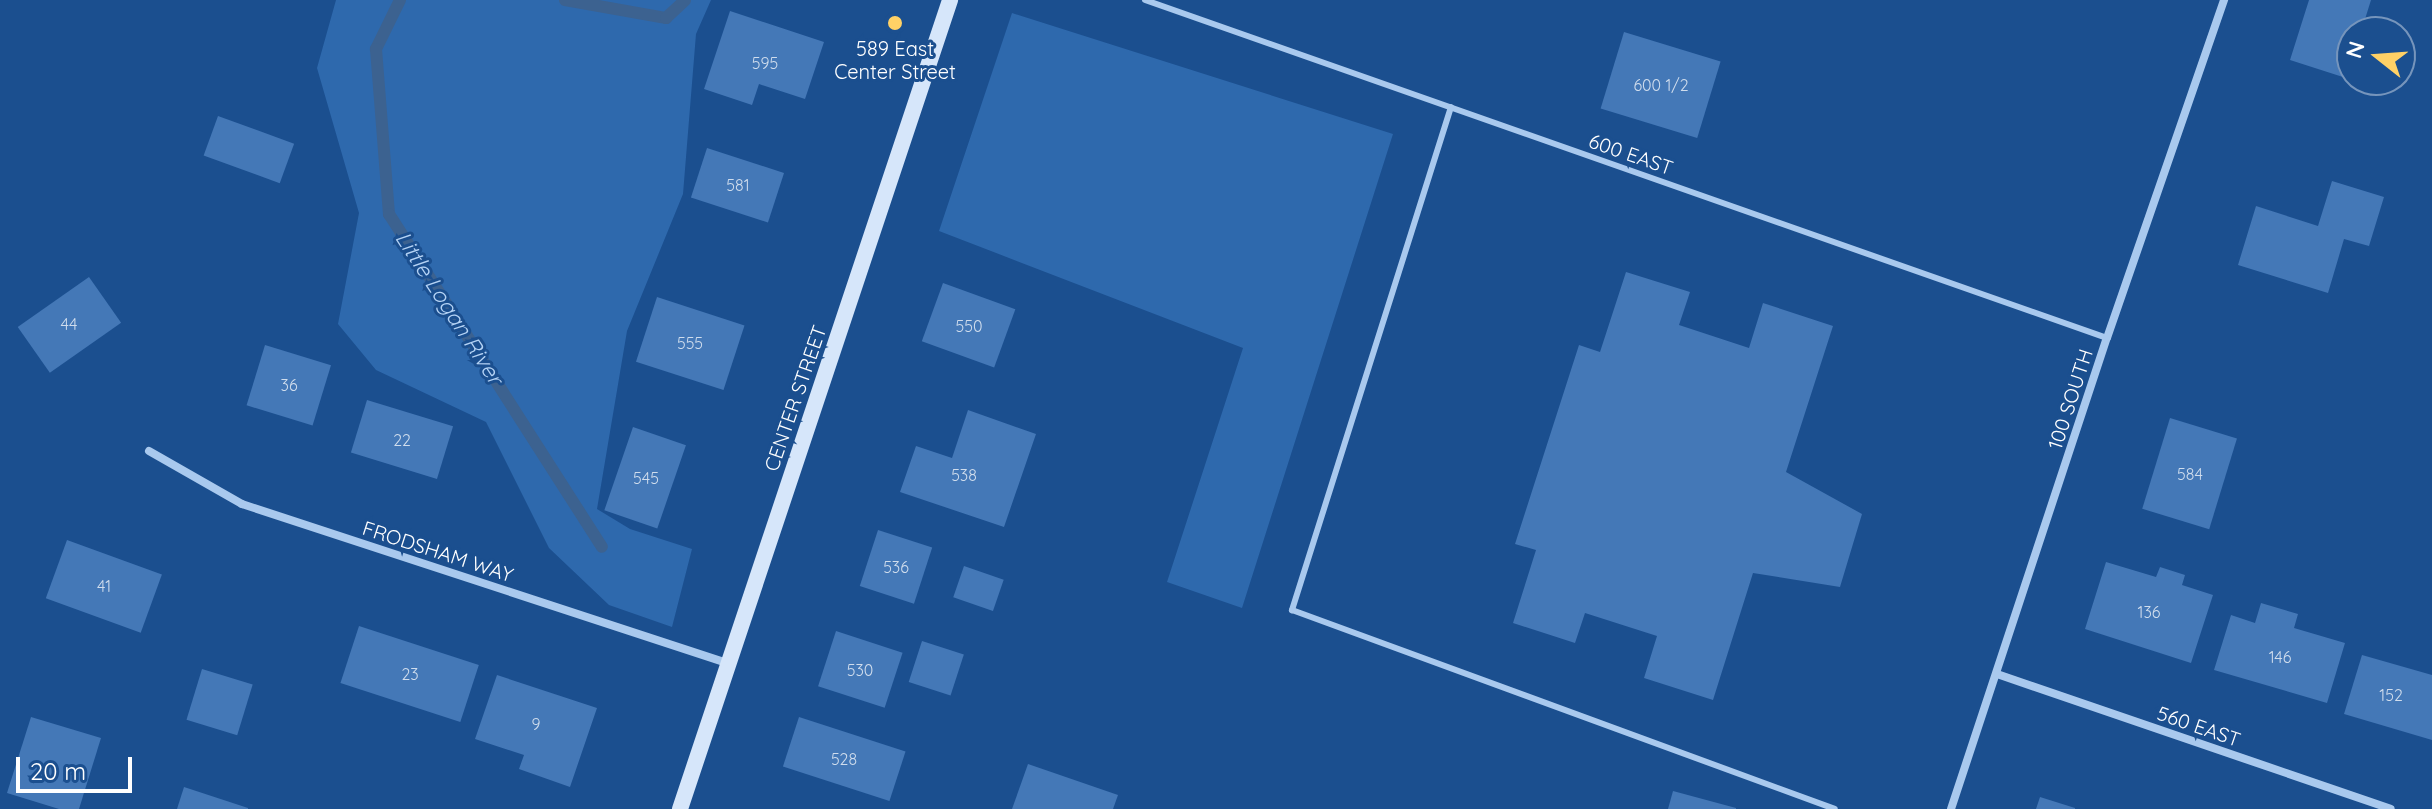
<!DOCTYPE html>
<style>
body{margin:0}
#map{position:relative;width:2432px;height:809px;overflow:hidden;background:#1b4f8f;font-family:Quicksand,sans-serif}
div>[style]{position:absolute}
.green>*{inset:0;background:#2e69ad}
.stream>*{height:12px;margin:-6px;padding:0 6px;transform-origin:6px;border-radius:6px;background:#3c6290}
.building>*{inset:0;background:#4478b7;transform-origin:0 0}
.lane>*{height:6px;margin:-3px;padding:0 3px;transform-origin:3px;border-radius:3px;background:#a9c9ee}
.street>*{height:8px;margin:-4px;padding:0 4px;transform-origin:4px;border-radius:4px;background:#a9c9ee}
.secondary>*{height:16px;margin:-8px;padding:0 8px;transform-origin:8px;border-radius:8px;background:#d6e6fa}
.dots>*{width:22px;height:22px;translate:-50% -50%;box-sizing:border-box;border:4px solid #1b4f8f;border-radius:50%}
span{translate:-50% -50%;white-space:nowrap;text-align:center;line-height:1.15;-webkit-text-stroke:6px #1b4f8f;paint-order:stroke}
.number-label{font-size:16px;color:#d0dded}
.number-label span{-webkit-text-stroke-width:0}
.poi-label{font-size:20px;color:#fff}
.street-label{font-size:20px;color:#fff}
.water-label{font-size:22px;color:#b5d3f5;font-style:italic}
.north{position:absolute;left:2336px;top:16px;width:80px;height:80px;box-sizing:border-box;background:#1b4f8f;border:2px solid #7695bc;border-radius:50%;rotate:287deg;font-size:22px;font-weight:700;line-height:32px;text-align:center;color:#fff}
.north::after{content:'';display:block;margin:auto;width:28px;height:36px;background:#ffd166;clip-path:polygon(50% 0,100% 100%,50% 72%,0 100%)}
.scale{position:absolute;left:16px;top:757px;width:116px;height:36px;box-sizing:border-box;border:4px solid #fff;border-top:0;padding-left:10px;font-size:24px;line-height:28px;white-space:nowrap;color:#fff;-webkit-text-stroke:6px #1b4f8f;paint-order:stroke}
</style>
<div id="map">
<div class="green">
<div style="clip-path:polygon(336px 0,711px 0,696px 34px,683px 194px,627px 331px,597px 509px,630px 529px,692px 549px,672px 627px,609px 605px,549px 548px,486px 422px,376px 370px,338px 324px,359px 213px,317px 68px)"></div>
<div style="clip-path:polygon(1012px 13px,1393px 134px,1242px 608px,1167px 582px,1243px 348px,939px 231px)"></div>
</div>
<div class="stream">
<div style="left:400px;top:0;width:55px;rotate:116.1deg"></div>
<div style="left:376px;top:49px;width:166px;rotate:85.5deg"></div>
<div style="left:389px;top:214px;width:395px;rotate:57.4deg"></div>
<div style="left:565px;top:0;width:103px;rotate:10.1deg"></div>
<div style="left:666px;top:18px;width:26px;rotate:-43deg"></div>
</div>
<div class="building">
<div style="clip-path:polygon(2309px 0,2371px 0,2361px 32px,2352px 32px,2352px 61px,2346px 78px,2290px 60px)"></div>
<div style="clip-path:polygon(730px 11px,824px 42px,805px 99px,759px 84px,752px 105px,704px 89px)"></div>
<div style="left:1624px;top:32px;width:101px;height:80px;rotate:17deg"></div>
<div style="left:218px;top:116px;width:81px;height:42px;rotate:20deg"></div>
<div style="left:707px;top:148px;width:81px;height:52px;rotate:18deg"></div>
<div style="clip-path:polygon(2332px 181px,2384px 197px,2369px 246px,2344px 239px,2328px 293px,2238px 265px,2256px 206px,2318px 226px)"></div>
<div style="clip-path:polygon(1626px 272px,1690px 292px,1679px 325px,1749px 348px,1763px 303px,1833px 326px,1786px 472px,1862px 514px,1840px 587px,1753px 573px,1713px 700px,1644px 678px,1657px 636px,1585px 613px,1575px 643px,1513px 623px,1536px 550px,1515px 544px,1579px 345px,1600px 352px)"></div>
<div style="left:89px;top:277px;width:56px;height:87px;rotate:55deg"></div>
<div style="left:943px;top:283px;width:77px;height:62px;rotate:20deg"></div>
<div style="left:657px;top:297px;width:92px;height:68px;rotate:18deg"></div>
<div style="left:265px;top:345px;width:69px;height:63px;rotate:17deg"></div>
<div style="left:367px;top:400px;width:90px;height:55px;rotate:17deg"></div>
<div style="clip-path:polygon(968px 410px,1036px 434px,1004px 527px,900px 492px,916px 446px,952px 458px)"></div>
<div style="left:2170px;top:418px;width:70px;height:95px;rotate:17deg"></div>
<div style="left:633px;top:427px;width:56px;height:88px;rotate:19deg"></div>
<div style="left:878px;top:530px;width:57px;height:59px;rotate:18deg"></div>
<div style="left:67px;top:540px;width:101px;height:62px;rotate:20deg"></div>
<div style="clip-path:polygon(2106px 562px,2156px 577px,2160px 567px,2185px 575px,2182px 585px,2213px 595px,2191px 663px,2085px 629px)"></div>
<div style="left:964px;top:566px;width:42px;height:33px;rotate:19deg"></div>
<div style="clip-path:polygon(2261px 603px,2298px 614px,2294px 628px,2345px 643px,2327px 703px,2214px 670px,2231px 615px,2255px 623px)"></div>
<div style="left:359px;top:626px;width:126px;height:60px;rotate:18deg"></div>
<div style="left:836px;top:631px;width:70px;height:58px;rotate:18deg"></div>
<div style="left:922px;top:641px;width:44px;height:43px;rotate:18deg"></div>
<div style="clip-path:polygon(2362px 655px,2432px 675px,2432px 740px,2344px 714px)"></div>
<div style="left:202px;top:669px;width:53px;height:53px;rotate:17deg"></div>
<div style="clip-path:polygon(497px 675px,597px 708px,570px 787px,519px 769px,524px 755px,475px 739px)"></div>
<div style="clip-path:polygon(31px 717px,101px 738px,79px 809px,59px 809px,7px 793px)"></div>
<div style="left:799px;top:717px;width:112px;height:52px;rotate:18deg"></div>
<div style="clip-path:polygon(1028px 764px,1118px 795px,1113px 809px,1012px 809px)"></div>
<div style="clip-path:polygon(184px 787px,248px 808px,248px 809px,177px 809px)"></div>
<div style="clip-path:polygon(1673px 791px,1736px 808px,1736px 809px,1668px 809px)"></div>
<div style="clip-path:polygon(2040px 797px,2075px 808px,2075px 809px,2036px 809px)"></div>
</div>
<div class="lane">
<div style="left:1145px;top:0;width:1020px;rotate:19.36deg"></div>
<div style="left:1451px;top:107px;width:528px;rotate:107.54deg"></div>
<div style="left:1292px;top:610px;width:578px;rotate:20.13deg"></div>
</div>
<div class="street">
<div style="left:149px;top:451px;width:107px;rotate:29.7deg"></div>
<div style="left:242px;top:504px;width:510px;rotate:18.15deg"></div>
<div style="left:1997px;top:674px;width:416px;rotate:18.9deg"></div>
<div style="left:1951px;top:809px;width:496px;rotate:-71.7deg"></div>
<div style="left:2107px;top:338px;width:358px;rotate:-70.9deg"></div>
</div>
<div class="secondary">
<div style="left:680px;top:809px;width:853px;rotate:-71.54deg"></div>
</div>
<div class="dots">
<div style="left:895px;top:23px;background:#ffd166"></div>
</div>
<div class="number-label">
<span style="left:765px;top:63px">595</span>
<span style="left:1661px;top:85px">600 1/2</span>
<span style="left:738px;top:185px">581</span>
<span style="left:69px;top:324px">44</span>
<span style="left:969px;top:326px">550</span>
<span style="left:690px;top:343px">555</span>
<span style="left:289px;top:385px">36</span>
<span style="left:402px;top:440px">22</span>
<span style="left:2190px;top:474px">584</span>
<span style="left:964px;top:475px">538</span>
<span style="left:646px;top:478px">545</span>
<span style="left:896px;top:567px">536</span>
<span style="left:104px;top:586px">41</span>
<span style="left:2149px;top:612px">136</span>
<span style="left:2280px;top:657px">146</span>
<span style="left:860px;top:670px">530</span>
<span style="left:410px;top:674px">23</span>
<span style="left:2391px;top:695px">152</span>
<span style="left:536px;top:724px">9</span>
<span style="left:844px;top:759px">528</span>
</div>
<div class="poi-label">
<span style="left:895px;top:60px">589 East<br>Center Street</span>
</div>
<div class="street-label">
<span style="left:1631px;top:154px;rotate:19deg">600 EAST</span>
<span style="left:795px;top:398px;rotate:-71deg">CENTER STREET</span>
<span style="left:2070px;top:399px;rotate:-72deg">100 SOUTH</span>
<span style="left:438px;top:551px;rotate:18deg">FRODSHAM WAY</span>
<span style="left:2199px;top:726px;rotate:19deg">560 EAST</span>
</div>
<div class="water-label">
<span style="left:449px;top:308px;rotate:57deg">Little Logan River</span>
</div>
<div class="north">N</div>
<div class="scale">20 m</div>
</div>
